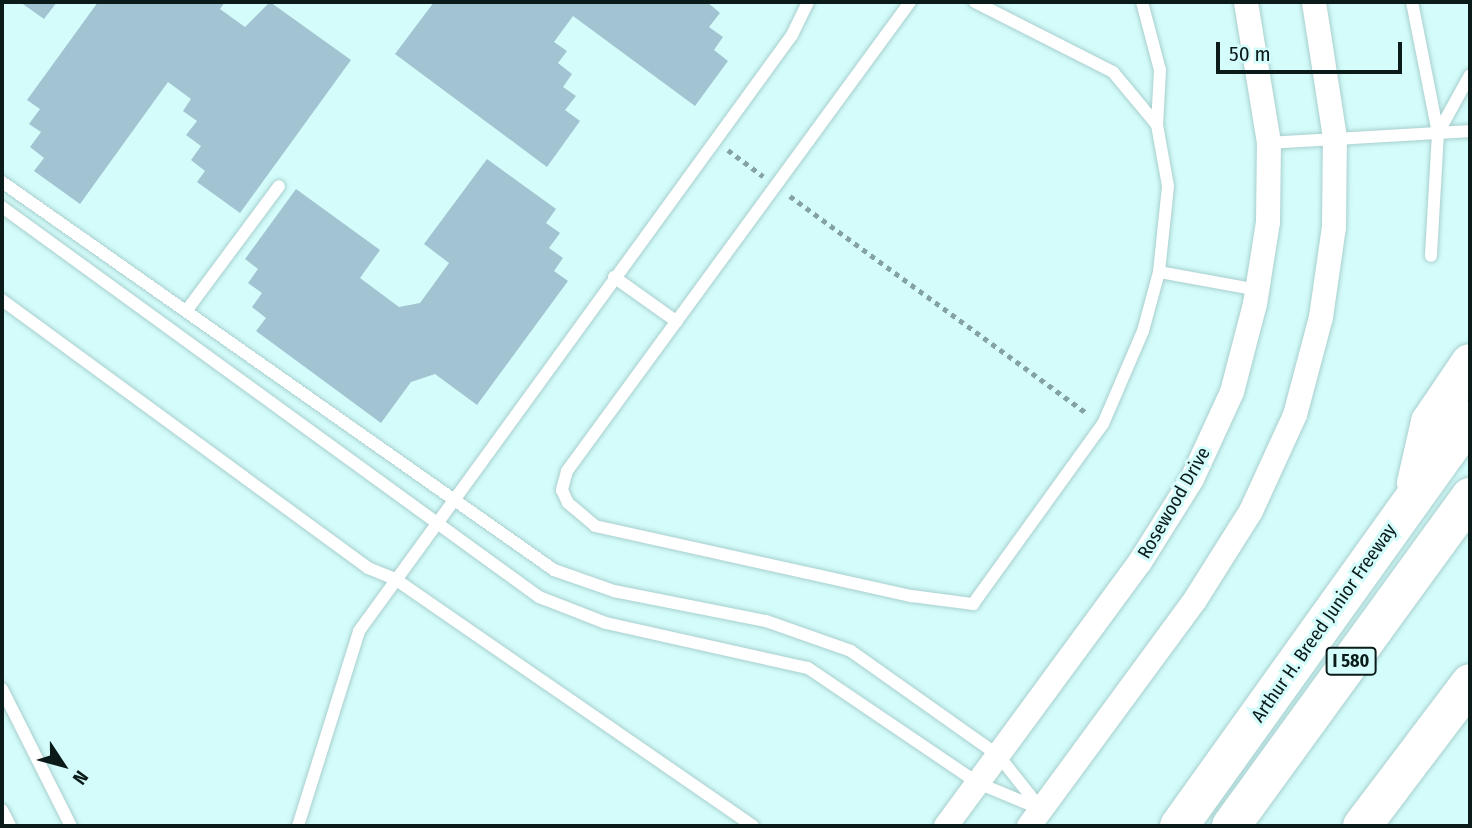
<!DOCTYPE html>
<style>
body{margin:0}
#map{position:relative;width:1472px;height:828px;overflow:hidden;background:#d3fcfa;font-family:"Fira Sans Condensed",sans-serif}
div>[style]{position:absolute}
.building>*{inset:0;background:#a2c4d2}
.path>*{height:4.5px;margin-top:-2.25px;transform-origin:0;background:repeating-linear-gradient(90deg,#83a2a1 0 5px,transparent 0 10px)}
.roads{filter:drop-shadow(0 0 2px #a8cfce) drop-shadow(0 0 2px #a8cfce)}
.lane>*{height:12px;margin:-6px;padding:0 6px;transform-origin:6px;border-radius:6px;background:#fff}
.street>*{height:24px;margin:-12px;padding:0 12px;transform-origin:12px;border-radius:12px;background:#fff}
.highway>*{height:38px;margin:-19px;padding:0 19px;transform-origin:19px;border-radius:19px;background:#fff}
span{translate:-50% -50%;white-space:nowrap;text-align:center;line-height:1.15;-webkit-text-stroke:6px #d3fcfa;paint-order:stroke}
.shield-label span{padding:2px 5px;background:#d3fcfa;border:2px solid;border-radius:5px;-webkit-text-stroke-width:0}
.shield-label{font-size:18px;color:#0b1b1a;font-weight:700}
.street-label{font-size:19px;color:#0b1b1a}
.frame{position:absolute;inset:0;border:4px solid #0b1b1a;pointer-events:none}
.north{position:absolute;left:28px;top:730px;width:70px;height:70px;-webkit-text-stroke:5px #d3fcfa;paint-order:stroke;rotate:126deg;font-size:19px;font-weight:700;line-height:28px;text-align:center;color:#0b1b1a}
.north::after{content:'';display:block;margin:auto;width:24px;height:32px;background:#0b1b1a;clip-path:polygon(50% 0,100% 100%,50% 72%,0 100%)}
.scale{position:absolute;left:1216px;top:42px;width:186px;height:32px;box-sizing:border-box;border:4px solid #0b1b1a;border-top:0;padding-left:9px;font-size:21px;line-height:24px;white-space:nowrap;color:#0b1b1a;-webkit-text-stroke:5px #d3fcfa;paint-order:stroke}
</style>
<div id="map">
<div class="building">
<div style="clip-path:polygon(20px 2px,57px 2px,44px 19px)"></div>
<div style="clip-path:polygon(98px 2px,225px 2px,220px 9px,245px 27px,270px 2px,351px 60px,240px 213px,197px 182px,205px 171px,191px 160px,201px 146px,186px 135px,197px 121px,183px 111px,191px 99px,168px 82px,80px 204px,34px 171px,44px 158px,30px 147px,41px 132px,29px 124px,40px 109px,27px 100px)"></div>
<div style="clip-path:polygon(434px 2px,707px 2px,720px 13px,709px 27px,723px 37px,714px 50px,728px 61px,695px 106px,573px 16px,554px 42px,567px 51px,558px 63px,572px 74px,563px 87px,576px 96px,565px 110px,580px 121px,547px 167px,395px 54px)"></div>
<div style="clip-path:polygon(487px 159px,556px 209px,546px 223px,560px 233px,549px 248px,563px 258px,554px 271px,568px 281px,477px 405px,435px 374px,411px 382px,381px 423px,256px 331px,266px 318px,252px 307px,262px 293px,248px 283px,258px 269px,245px 259px,296px 189px,380px 250px,360px 278px,399px 307px,420px 303px,449px 263px,424px 244px)"></div>
</div>
<div class="path">
<div style="left:728px;top:150px;width:44px;rotate:36.6deg"></div>
<div style="left:790px;top:196px;width:369px;rotate:36.2deg"></div>
</div>
<div class="roads">
<div class="lane">
<div style="left:910px;top:2px;width:581px;rotate:126.18deg"></div>
<div style="left:567px;top:471px;width:20px;rotate:105deg"></div>
<div style="left:562px;top:490px;width:14px;rotate:65deg"></div>
<div style="left:568px;top:503px;width:35px;rotate:40deg"></div>
<div style="left:595px;top:526px;width:325px;rotate:12.5deg"></div>
<div style="left:912px;top:596px;width:62px;rotate:7.5deg"></div>
<div style="left:973px;top:604px;width:222px;rotate:-54.2deg"></div>
<div style="left:1103px;top:424px;width:101px;rotate:-66.7deg"></div>
<div style="left:1143px;top:331px;width:61px;rotate:-74.8deg"></div>
<div style="left:1159px;top:272px;width:86px;rotate:-84deg"></div>
<div style="left:1168px;top:186px;width:62px;rotate:-100.2deg"></div>
<div style="left:1157px;top:125px;width:69px;rotate:-129.7deg"></div>
<div style="left:1113px;top:72px;width:155px;rotate:-153.1deg"></div>
<div style="left:1142px;top:2px;width:70px;rotate:75.2deg"></div>
<div style="left:1160px;top:70px;width:55px;rotate:93.1deg"></div>
<div style="left:1412px;top:2px;width:134px;rotate:78.8deg"></div>
<div style="left:1438px;top:133px;width:123px;rotate:93.3deg"></div>
<div style="left:1438px;top:133px;width:66px;rotate:-61.1deg"></div>
<div style="left:1269px;top:143px;width:201px;rotate:-3.4deg"></div>
<div style="left:2px;top:182px;width:675px;rotate:35.1deg"></div>
<div style="left:554px;top:570px;width:64px;rotate:19.3deg"></div>
<div style="left:614px;top:591px;width:155px;rotate:11.2deg"></div>
<div style="left:766px;top:621px;width:90px;rotate:19.4deg"></div>
<div style="left:851px;top:651px;width:180px;rotate:35.3deg"></div>
<div style="left:998px;top:755px;width:69px;rotate:51.5deg"></div>
<div style="left:2px;top:207px;width:664px;rotate:35.99deg"></div>
<div style="left:539px;top:597px;width:72px;rotate:21.2deg"></div>
<div style="left:606px;top:623px;width:207px;rotate:12.6deg"></div>
<div style="left:808px;top:668px;width:205px;rotate:34.1deg"></div>
<div style="left:978px;top:783px;width:65px;rotate:22.6deg"></div>
<div style="left:1159px;top:272px;width:101px;rotate:10.3deg"></div>
<div style="left:614px;top:277px;width:77px;rotate:35.5deg"></div>
<div style="left:2px;top:300px;width:454px;rotate:36.2deg"></div>
<div style="left:368px;top:568px;width:29px;rotate:22deg"></div>
<div style="left:395px;top:579px;width:435px;rotate:34.6deg"></div>
<div style="left:187px;top:310px;width:154px;rotate:-53.4deg"></div>
<div style="left:2px;top:689px;width:153px;rotate:63.3deg"></div>
<div style="left:2px;top:810px;width:18px;rotate:63deg"></div>
<div style="left:298px;top:826px;width:204px;rotate:-72.6deg"></div>
<div style="left:359px;top:631px;width:737px;rotate:-54deg"></div>
<div style="left:792px;top:35px;width:37px;rotate:-64deg"></div>
</div>
<div class="street">
<div style="left:946px;top:826px;width:328px;rotate:-53.7deg"></div>
<div style="left:1140px;top:562px;width:98px;rotate:-57.9deg"></div>
<div style="left:1192px;top:479px;width:96px;rotate:-65.3deg"></div>
<div style="left:1232px;top:392px;width:91px;rotate:-75.4deg"></div>
<div style="left:1255px;top:304px;width:83px;rotate:-81deg"></div>
<div style="left:1268px;top:222px;width:79px;rotate:-89.3deg"></div>
<div style="left:1269px;top:143px;width:143px;rotate:-99.3deg"></div>
<div style="left:1029px;top:826px;width:280px;rotate:-53.7deg"></div>
<div style="left:1195px;top:600px;width:105px;rotate:-57.8deg"></div>
<div style="left:1251px;top:511px;width:106px;rotate:-65.4deg"></div>
<div style="left:1295px;top:415px;width:101px;rotate:-75.1deg"></div>
<div style="left:1321px;top:317px;width:91px;rotate:-81.8deg"></div>
<div style="left:1334px;top:227px;width:89px;rotate:-89.4deg"></div>
<div style="left:1335px;top:138px;width:138px;rotate:-98.8deg"></div>
</div>
<div class="highway">
<div style="left:1416px;top:483px;width:63px;rotate:-77.1deg"></div>
<div style="left:1430px;top:422px;width:71px;rotate:-55.9deg"></div>
<div style="left:1179px;top:826px;width:500px;rotate:-54.4deg"></div>
<div style="left:1231px;top:826px;width:407px;rotate:-54deg"></div>
<div style="left:1362px;top:826px;width:179px;rotate:-52.9deg"></div>
</div>
</div>
<div class="shield-label">
<span style="left:1351px;top:661px">I 580</span>
</div>
<div class="street-label">
<span style="left:1174px;top:503px;rotate:-60deg">Rosewood Drive</span>
<span style="left:1324px;top:623px;rotate:-55deg">Arthur H. Breed Junior Freeway</span>
</div>
<div class="frame"></div>
<div class="north">N</div>
<div class="scale">50 m</div>
</div>
